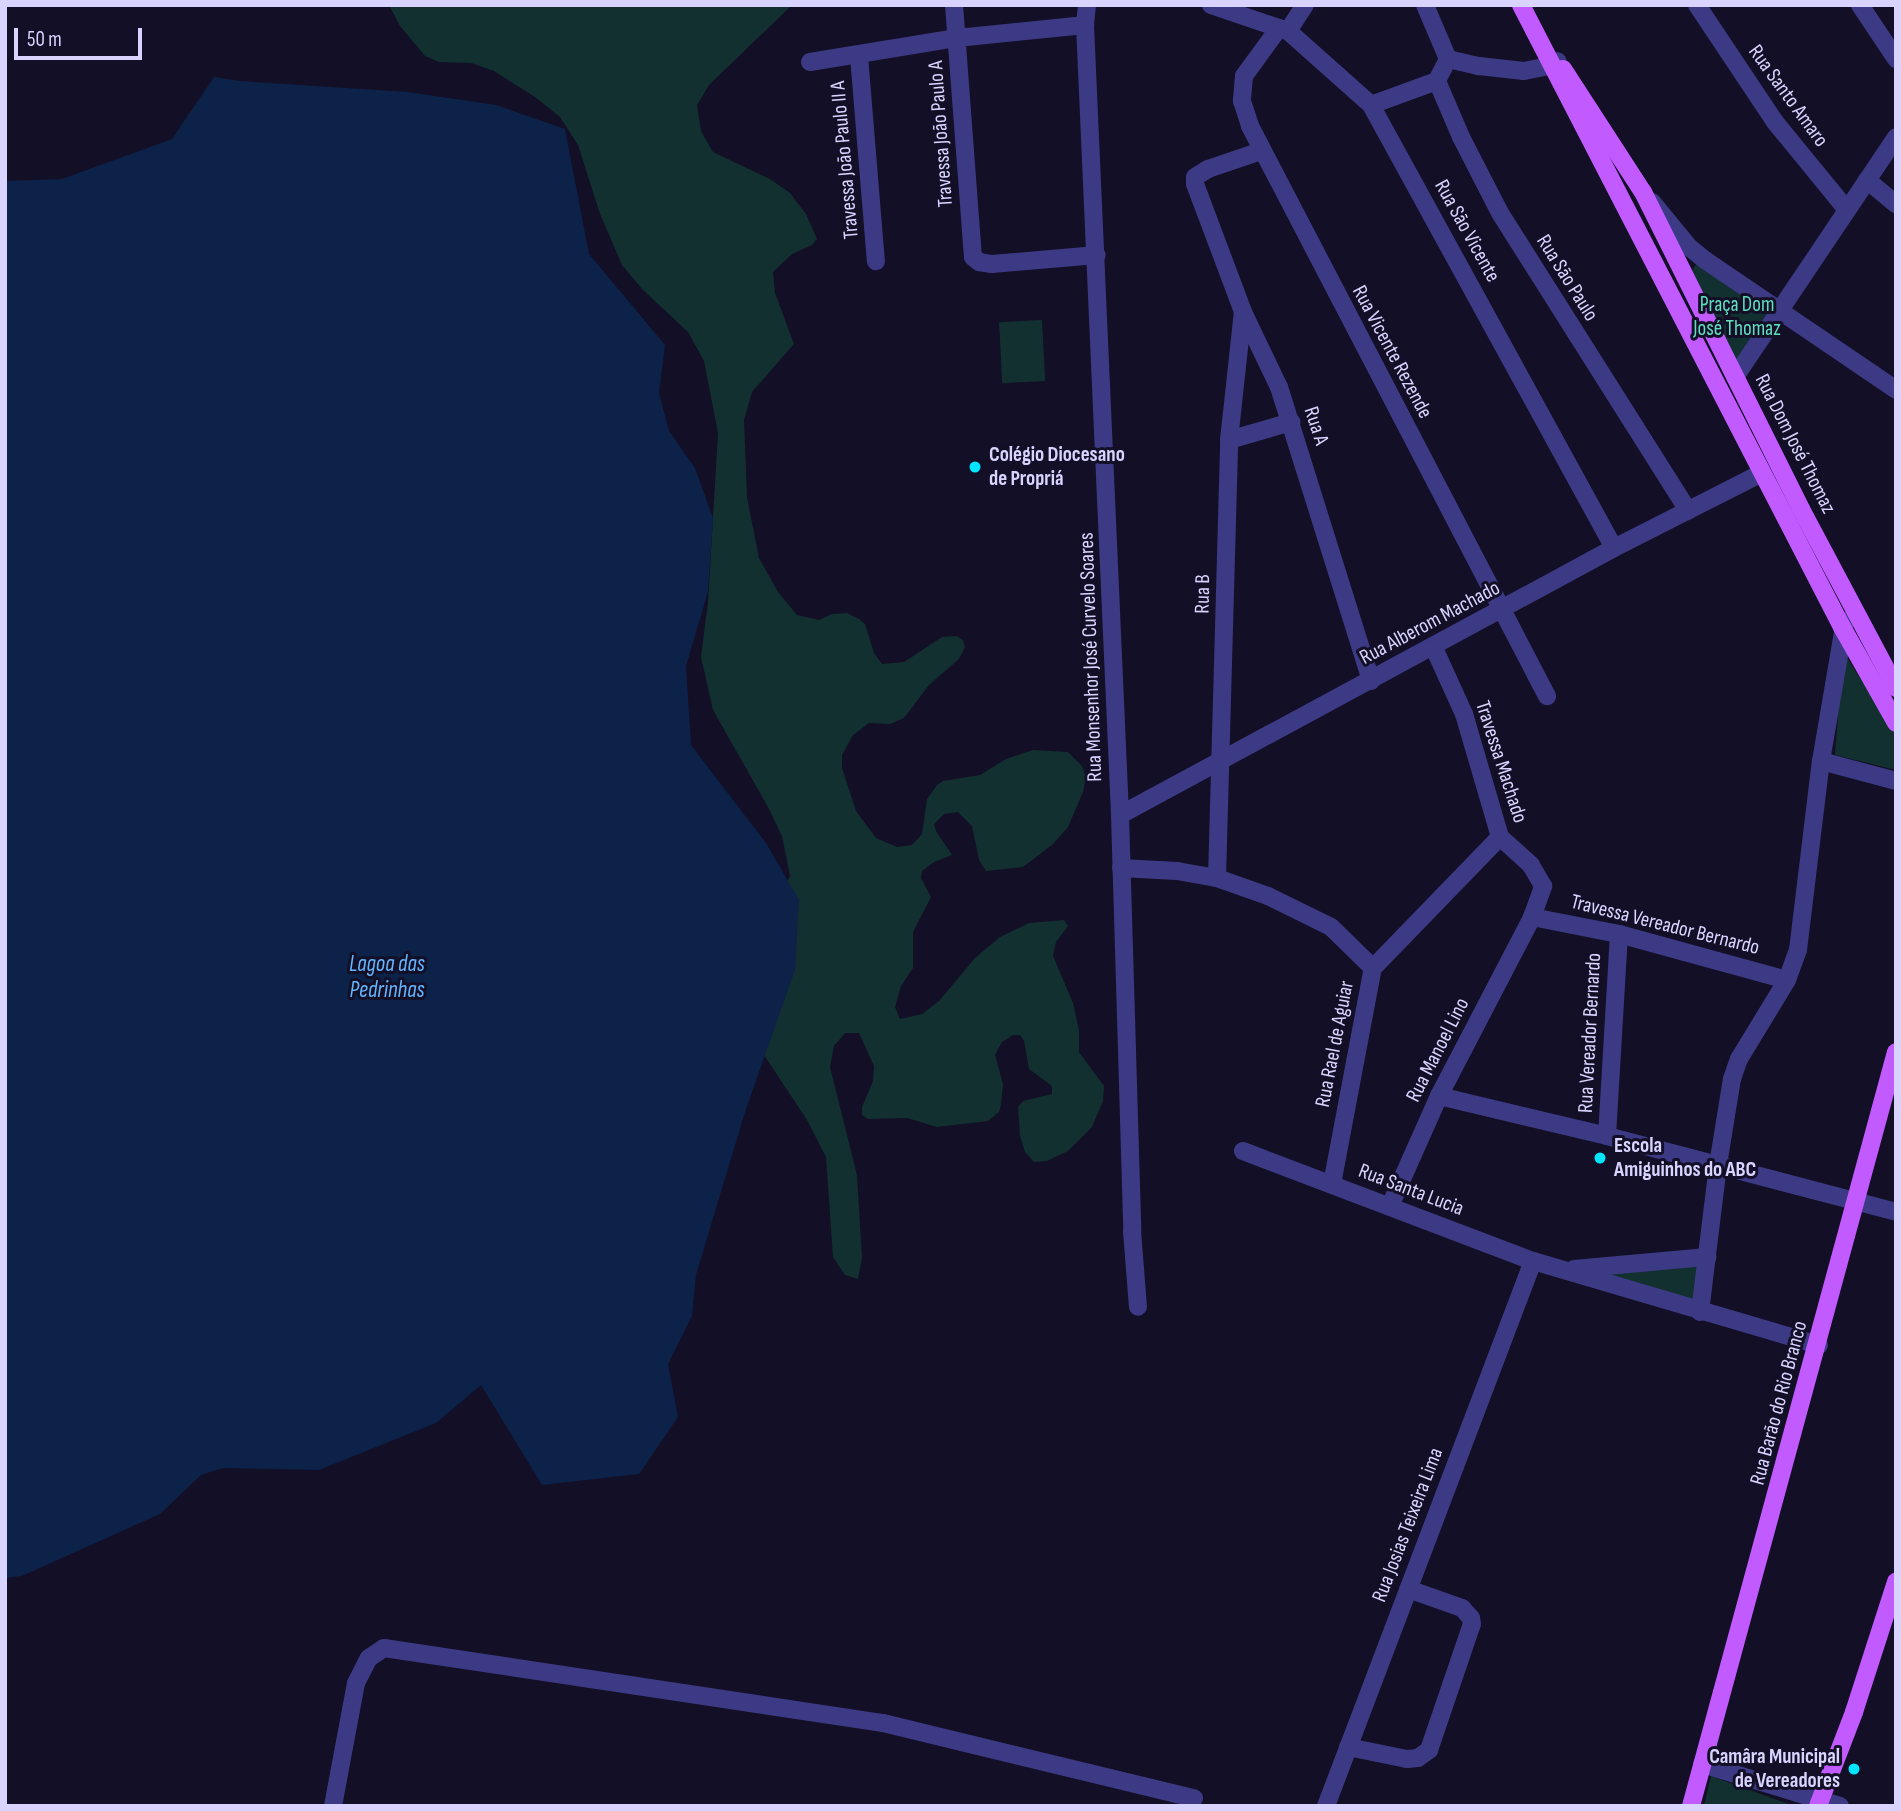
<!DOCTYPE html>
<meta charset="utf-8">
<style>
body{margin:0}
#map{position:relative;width:1901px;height:1811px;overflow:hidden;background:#130f26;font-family:"Sofia Sans Condensed",sans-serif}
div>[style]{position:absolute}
.green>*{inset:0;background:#12302f;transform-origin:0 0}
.water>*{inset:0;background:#0c2248}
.minor>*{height:18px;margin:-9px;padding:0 9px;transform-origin:9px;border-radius:9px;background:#3d3a85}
.tertiary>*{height:18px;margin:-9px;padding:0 9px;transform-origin:9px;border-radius:9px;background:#3d3a85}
.primary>*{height:18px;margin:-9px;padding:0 9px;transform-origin:9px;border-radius:9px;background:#c25bff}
.dots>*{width:19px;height:19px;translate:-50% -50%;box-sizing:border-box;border:4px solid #130f26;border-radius:50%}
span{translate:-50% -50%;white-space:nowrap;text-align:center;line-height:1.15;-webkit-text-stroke:6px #130f26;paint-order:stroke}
.street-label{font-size:21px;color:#d9d4ff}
.park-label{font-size:21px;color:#5fe0c0}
.poi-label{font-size:21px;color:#d9d4ff;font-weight:700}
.left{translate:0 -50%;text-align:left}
.right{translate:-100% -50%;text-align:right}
.water-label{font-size:23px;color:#62b6ff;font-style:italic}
.frame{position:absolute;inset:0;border:7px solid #d9d4ff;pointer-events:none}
.scale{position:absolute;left:14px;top:28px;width:128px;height:32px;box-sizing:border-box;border:4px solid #d9d4ff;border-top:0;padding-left:9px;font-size:21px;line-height:24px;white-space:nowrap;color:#d9d4ff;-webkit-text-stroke:5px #130f26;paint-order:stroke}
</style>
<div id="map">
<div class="green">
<div style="clip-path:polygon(389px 5px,792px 5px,709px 85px,697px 105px,701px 131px,713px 152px,770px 179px,790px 193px,806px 214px,817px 239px,812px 245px,792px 254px,773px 272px,775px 293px,794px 344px,752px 392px,744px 420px,747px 497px,759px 558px,778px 592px,797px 615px,819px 620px,832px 614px,847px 613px,859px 619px,865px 624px,874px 653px,882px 664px,904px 662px,942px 637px,957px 636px,963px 640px,965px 647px,959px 659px,929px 685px,904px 718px,890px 724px,869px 723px,853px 735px,842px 755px,842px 768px,856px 811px,876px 838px,897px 847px,912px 845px,922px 834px,927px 799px,937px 785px,943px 781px,980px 775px,1006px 759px,1033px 750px,1068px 752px,1082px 766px,1086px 777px,1083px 792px,1068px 827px,1053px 844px,1023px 867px,986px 871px,979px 860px,972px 826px,958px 812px,944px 814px,934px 824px,936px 831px,952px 855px,934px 862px,922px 871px,921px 878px,931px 897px,913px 932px,913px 968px,901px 986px,895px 1007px,900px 1019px,922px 1014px,939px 1001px,975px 958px,1000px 937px,1029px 923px,1064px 920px,1068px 926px,1056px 942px,1053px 956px,1073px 1003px,1079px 1030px,1079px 1052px,1104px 1086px,1103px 1101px,1097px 1115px,1092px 1127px,1068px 1151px,1047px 1161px,1034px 1162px,1025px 1152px,1020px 1136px,1018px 1107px,1023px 1101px,1052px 1094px,1052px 1086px,1029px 1069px,1024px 1041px,1020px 1035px,1013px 1035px,1002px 1042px,995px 1055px,1003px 1084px,1001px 1105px,999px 1112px,988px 1121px,937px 1127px,907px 1118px,868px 1119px,862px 1115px,862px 1107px,873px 1081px,874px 1066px,859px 1033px,845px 1033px,834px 1046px,830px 1067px,857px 1175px,862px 1258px,858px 1279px,845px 1275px,833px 1257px,826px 1157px,807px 1120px,762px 1052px,783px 889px,790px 876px,782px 836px,768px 807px,713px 710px,701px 657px,708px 602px,718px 433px,704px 361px,688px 332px,642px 289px,622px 265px,600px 214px,578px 145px,560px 117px,535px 97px,494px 71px,471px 63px,439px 62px,425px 56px,400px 26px)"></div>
<div style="clip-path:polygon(1697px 263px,1768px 311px,1735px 362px,1691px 272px)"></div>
<div style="left:1042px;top:320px;width:61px;height:43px;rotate:87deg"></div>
<div style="clip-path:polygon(1843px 652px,1896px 733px,1896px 770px,1835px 755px)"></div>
<div style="clip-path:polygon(1698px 1265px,1694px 1302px,1593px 1274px)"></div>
<div style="clip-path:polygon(1711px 1776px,1794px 1806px,1704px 1806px)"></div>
</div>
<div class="water">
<div style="clip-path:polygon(214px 77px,240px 81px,408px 92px,496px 105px,565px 129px,589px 254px,665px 345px,659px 393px,669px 431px,695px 468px,713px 518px,708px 592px,686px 666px,691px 745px,766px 843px,799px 900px,795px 970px,745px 1112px,696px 1275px,692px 1316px,668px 1364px,678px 1417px,639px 1474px,542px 1485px,481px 1385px,436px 1423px,319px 1470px,223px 1468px,201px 1475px,160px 1514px,22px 1576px,5px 1578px,5px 181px,62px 179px,172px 139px)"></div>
</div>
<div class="minor">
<div style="left:954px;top:5px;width:253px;rotate:85.7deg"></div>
<div style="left:973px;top:257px;width:8px;rotate:40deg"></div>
<div style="left:979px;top:262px;width:13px;rotate:9deg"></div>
<div style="left:992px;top:264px;width:105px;rotate:-4.9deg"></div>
<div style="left:1087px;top:5px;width:20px;rotate:96deg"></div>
<div style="left:1085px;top:25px;width:791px;rotate:87.46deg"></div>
<div style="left:1120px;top:815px;width:416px;rotate:88.3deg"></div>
<div style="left:1132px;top:1231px;width:76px;rotate:85.5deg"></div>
<div style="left:1211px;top:5px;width:81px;rotate:18.7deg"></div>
<div style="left:1288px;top:31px;width:111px;rotate:41.7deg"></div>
<div style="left:1371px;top:105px;width:505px;rotate:61.25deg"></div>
<div style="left:1425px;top:5px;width:59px;rotate:66.9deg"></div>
<div style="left:1697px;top:5px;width:141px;rotate:56.3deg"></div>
<div style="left:1775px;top:122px;width:114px;rotate:50.7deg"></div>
<div style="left:1860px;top:5px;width:65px;rotate:56.3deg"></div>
<div style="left:1279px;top:28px;width:59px;rotate:126.1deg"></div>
<div style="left:1244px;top:76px;width:25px;rotate:95deg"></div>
<div style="left:1242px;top:101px;width:26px;rotate:72deg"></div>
<div style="left:1250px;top:126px;width:643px;rotate:62.48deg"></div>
<div style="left:1288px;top:31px;width:31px;rotate:-57deg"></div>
<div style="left:859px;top:56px;width:206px;rotate:85.3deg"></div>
<div style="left:1448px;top:59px;width:25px;rotate:117deg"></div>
<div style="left:1437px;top:81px;width:61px;rotate:66.8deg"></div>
<div style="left:1461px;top:137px;width:85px;rotate:62.8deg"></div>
<div style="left:1500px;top:213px;width:352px;rotate:57.7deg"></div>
<div style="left:1448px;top:59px;width:32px;rotate:13deg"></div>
<div style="left:1479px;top:66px;width:45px;rotate:6.3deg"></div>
<div style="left:1524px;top:71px;width:26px;rotate:-11deg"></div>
<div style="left:1550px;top:66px;width:9px;rotate:-32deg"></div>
<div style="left:810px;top:62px;width:149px;rotate:-9.3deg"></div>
<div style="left:957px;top:38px;width:129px;rotate:-5.8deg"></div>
<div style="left:1371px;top:105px;width:70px;rotate:-20deg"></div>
<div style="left:1261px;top:151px;width:56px;rotate:161.2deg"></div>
<div style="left:1208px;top:169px;width:15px;rotate:148deg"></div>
<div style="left:1195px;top:177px;width:7px;rotate:90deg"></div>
<div style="left:1195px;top:184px;width:137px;rotate:69.4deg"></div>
<div style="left:1243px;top:312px;width:83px;rotate:64.4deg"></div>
<div style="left:1279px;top:387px;width:308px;rotate:72.6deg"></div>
<div style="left:1867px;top:180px;width:38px;rotate:40deg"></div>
<div style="left:1735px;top:377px;width:289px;rotate:-56.1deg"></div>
<div style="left:1229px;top:440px;width:65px;rotate:-16.2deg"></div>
<div style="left:1821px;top:761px;width:78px;rotate:14.9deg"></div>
<div style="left:1120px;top:815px;width:562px;rotate:-28.39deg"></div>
<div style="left:1614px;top:548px;width:166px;rotate:-26.9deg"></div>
<div style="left:1121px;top:868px;width:56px;rotate:3.1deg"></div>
<div style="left:1177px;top:871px;width:41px;rotate:9.9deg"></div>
<div style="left:1217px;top:878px;width:54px;rotate:19.4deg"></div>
<div style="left:1268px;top:896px;width:70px;rotate:26.2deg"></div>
<div style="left:1331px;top:927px;width:59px;rotate:44.3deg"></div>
<div style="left:1217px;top:878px;width:438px;rotate:-88.4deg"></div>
<div style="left:1229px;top:440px;width:129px;rotate:-83.8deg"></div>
<div style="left:1532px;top:917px;width:89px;rotate:11.1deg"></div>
<div style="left:1619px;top:934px;width:174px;rotate:15.3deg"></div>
<div style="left:1439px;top:1096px;width:173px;rotate:13.4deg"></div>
<div style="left:1607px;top:1136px;width:299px;rotate:14.7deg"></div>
<div style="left:1607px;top:1136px;width:202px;rotate:-86.6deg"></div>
<div style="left:1243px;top:1151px;width:310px;rotate:20.8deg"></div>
<div style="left:1533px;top:1261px;width:298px;rotate:16.4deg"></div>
<div style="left:1332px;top:1184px;width:220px;rotate:-79.3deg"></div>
<div style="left:1373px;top:968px;width:182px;rotate:-45.9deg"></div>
<div style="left:1390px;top:1206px;width:120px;rotate:-66deg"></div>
<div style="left:1439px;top:1096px;width:202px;rotate:-62.5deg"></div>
<div style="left:1532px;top:917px;width:33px;rotate:-70deg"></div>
<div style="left:1543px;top:886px;width:24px;rotate:-120deg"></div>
<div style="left:1531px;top:865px;width:42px;rotate:-137.9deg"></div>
<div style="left:1500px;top:837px;width:128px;rotate:-106.3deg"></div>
<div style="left:1464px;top:714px;width:72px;rotate:-114.4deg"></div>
<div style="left:1574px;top:1269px;width:134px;rotate:-5.2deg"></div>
<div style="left:1700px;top:1312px;width:148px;rotate:-83deg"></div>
<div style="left:1718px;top:1165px;width:87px;rotate:-80.8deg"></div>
<div style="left:1732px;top:1079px;width:21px;rotate:-71deg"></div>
<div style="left:1739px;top:1059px;width:92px;rotate:-58.7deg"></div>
<div style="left:1787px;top:980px;width:32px;rotate:-70deg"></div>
<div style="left:1798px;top:950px;width:190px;rotate:-83.1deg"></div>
<div style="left:1821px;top:761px;width:142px;rotate:-80.3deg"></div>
<div style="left:1348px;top:1747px;width:60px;rotate:11.5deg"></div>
<div style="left:1407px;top:1759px;width:11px;rotate:-5deg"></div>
<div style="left:1418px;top:1758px;width:14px;rotate:-36deg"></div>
<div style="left:1429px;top:1750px;width:133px;rotate:-71.2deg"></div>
<div style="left:1472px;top:1624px;width:6px;rotate:-99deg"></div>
<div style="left:1471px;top:1618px;width:13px;rotate:-132deg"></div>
<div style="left:1462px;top:1608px;width:57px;rotate:-160.6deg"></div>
<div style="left:333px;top:1806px;width:125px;rotate:-79.4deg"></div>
<div style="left:356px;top:1683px;width:28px;rotate:-63deg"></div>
<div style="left:369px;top:1658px;width:18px;rotate:-34deg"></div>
<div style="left:384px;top:1648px;width:505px;rotate:8.55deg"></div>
<div style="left:883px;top:1723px;width:320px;rotate:13.6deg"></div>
<div style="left:1326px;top:1806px;width:583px;rotate:-69.2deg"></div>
</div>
<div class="tertiary">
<div style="left:1652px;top:202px;width:58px;rotate:50.6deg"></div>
<div style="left:1689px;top:247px;width:21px;rotate:39deg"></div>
<div style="left:1705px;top:260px;width:231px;rotate:34.2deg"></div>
<div style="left:1702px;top:1764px;width:144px;rotate:16.9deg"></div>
</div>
<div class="primary">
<div style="left:1521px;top:5px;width:700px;rotate:62.7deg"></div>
<div style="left:1842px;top:627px;width:110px;rotate:60.6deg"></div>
<div style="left:1563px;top:69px;width:147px;rotate:57deg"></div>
<div style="left:1643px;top:192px;width:354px;rotate:63.5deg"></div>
<div style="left:1801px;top:509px;width:203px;rotate:62deg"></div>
<div style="left:1691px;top:1806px;width:781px;rotate:-74.79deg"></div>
<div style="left:1818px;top:1806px;width:101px;rotate:-69deg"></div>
<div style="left:1854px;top:1712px;width:137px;rotate:-72.1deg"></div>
</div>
<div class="dots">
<div style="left:975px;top:467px;background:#00e5ff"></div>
<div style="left:1600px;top:1158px;background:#00e5ff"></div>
<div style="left:1854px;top:1769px;background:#00e5ff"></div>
</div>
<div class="street-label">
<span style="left:1788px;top:96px;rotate:54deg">Rua Santo Amaro</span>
<span style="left:941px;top:134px;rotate:-94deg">Travessa João Paulo A</span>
<span style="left:845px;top:160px;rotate:-95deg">Travessa João Paulo II A</span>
<span style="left:1467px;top:231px;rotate:61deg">Rua São Vicente</span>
<span style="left:1567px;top:278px;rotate:58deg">Rua São Paulo</span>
<span style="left:1392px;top:352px;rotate:62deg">Rua Vicente Rezende</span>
<span style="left:1316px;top:426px;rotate:72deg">Rua A</span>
<span style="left:1795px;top:444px;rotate:63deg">Rua Dom José Thomaz</span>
<span style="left:1203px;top:594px;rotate:-89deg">Rua B</span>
<span style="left:1430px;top:623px;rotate:-28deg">Rua Alberom Machado</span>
<span style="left:1091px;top:657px;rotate:-92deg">Rua Monsenhor José Curvelo Soares</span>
<span style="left:1501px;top:762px;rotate:72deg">Travessa Machado</span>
<span style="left:1665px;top:925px;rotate:14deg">Travessa Vereador Bernardo</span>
<span style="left:1590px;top:1033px;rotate:-87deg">Rua Vereador Bernardo</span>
<span style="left:1335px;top:1044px;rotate:-79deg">Rua Rael de Aguiar</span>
<span style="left:1438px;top:1050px;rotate:-63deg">Rua Manoel Lino</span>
<span style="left:1411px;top:1190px;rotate:21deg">Rua Santa Lucia</span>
<span style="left:1779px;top:1403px;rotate:-75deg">Rua Barão do Rio Branco</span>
<span style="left:1408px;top:1525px;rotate:-69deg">Rua Josias Teixeira Lima</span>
</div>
<div class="park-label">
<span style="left:1737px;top:317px">Praça Dom<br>José Thomaz</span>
</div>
<div class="poi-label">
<span class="left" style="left:989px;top:467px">Colégio Diocesano<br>de Propriá</span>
<span class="left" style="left:1614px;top:1158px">Escola<br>Amiguinhos do ABC</span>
<span class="right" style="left:1840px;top:1769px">Camâra Municipal<br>de Vereadores</span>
</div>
<div class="water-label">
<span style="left:387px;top:977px">Lagoa das<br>Pedrinhas</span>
</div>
<div class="frame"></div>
<div class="scale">50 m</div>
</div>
